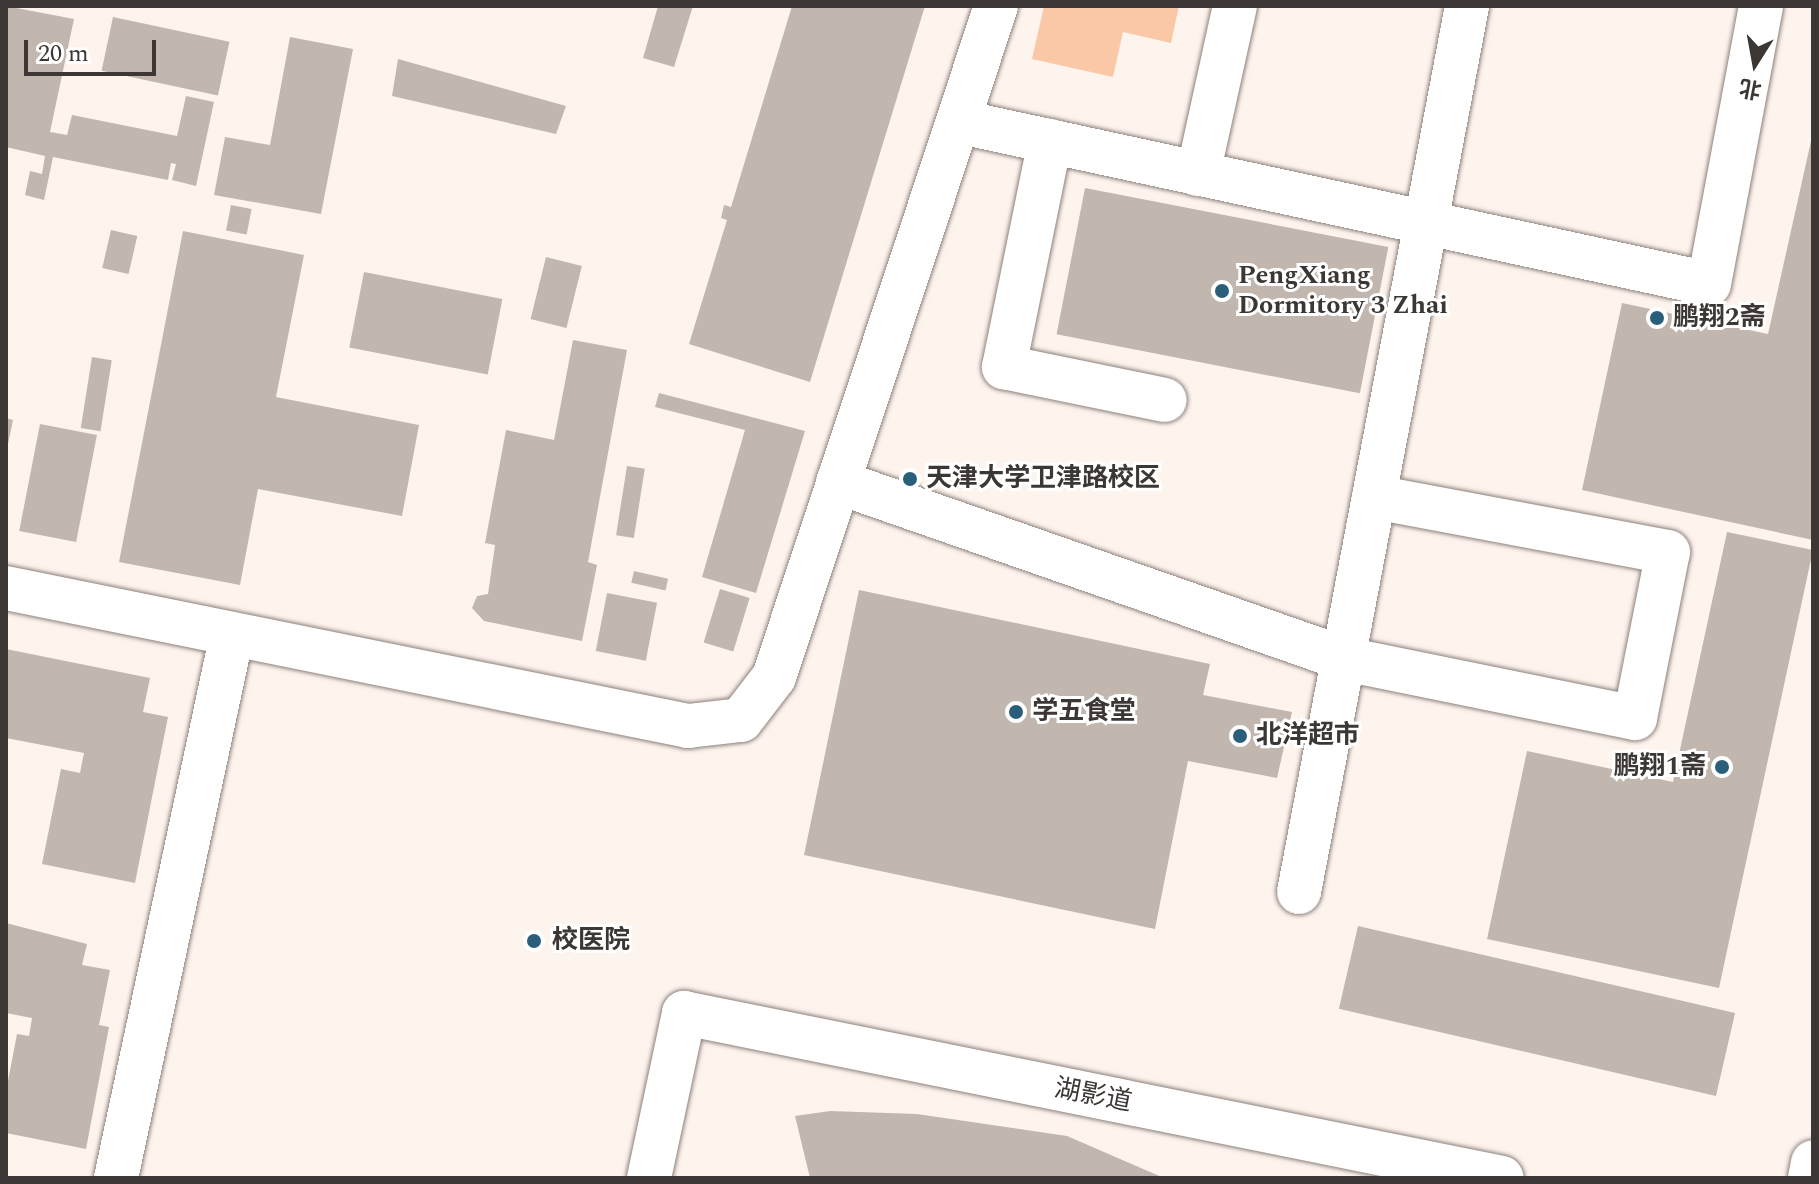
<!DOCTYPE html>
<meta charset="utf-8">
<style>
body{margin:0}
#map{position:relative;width:1819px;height:1184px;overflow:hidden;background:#fef4ee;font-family:Spectral,"Noto Sans SC",serif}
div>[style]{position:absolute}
.green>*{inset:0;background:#fbc8a7}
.building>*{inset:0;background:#c2b7af;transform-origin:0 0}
.roads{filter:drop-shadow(0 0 2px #8c817a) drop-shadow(0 0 2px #8c817a)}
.minor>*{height:44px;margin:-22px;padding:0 22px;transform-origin:22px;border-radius:22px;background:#fff}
.dots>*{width:22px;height:22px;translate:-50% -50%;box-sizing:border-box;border:4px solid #fff;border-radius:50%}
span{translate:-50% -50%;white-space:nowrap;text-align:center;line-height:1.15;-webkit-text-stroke:6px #fff;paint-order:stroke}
.poi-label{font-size:26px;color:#3c3734;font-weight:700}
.left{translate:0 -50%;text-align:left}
.right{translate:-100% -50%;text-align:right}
.street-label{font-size:26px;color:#3c3734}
.frame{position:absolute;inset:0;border:8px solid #3c3734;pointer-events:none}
.north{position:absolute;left:1715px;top:24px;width:80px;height:80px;-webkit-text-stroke:6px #fff;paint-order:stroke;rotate:191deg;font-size:22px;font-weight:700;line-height:32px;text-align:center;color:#3c3734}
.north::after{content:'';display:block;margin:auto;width:28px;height:36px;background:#3c3734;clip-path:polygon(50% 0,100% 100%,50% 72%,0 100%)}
.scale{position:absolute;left:24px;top:40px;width:132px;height:36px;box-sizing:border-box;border:4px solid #3c3734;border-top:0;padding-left:10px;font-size:24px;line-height:28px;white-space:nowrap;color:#3c3734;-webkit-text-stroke:6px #fff;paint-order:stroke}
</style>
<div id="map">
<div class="green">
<div style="clip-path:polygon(1044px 6px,1179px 6px,1171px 43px,1123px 32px,1113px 77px,1032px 59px)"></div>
</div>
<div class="building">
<div style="clip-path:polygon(6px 6px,74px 19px,50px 132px,67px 135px,72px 115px,177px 136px,186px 96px,214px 102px,196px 186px,172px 180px,176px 164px,171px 163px,168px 180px,53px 157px,44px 200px,25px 195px,30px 171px,42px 174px,45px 156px,6px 147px)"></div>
<div style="clip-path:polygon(658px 6px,693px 6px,674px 67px,643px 58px)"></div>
<div style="clip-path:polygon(792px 6px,925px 6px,810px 382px,689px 344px,727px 220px,721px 218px,724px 205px,731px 207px)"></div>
<div style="left:113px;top:17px;width:119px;height:55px;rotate:12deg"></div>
<div style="clip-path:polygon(290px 37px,353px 49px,321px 214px,214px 195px,225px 137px,270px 145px)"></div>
<div style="clip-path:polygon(398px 59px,566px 106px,556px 134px,392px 96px)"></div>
<div style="clip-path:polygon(1813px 132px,1813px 540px,1582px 490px,1622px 303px,1768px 334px)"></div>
<div style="left:1085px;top:188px;width:309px;height:149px;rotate:11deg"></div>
<div style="left:231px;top:205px;width:21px;height:26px;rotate:11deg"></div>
<div style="left:111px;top:230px;width:27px;height:39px;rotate:13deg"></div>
<div style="clip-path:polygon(183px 231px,304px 255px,276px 397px,419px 425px,402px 516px,258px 489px,240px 585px,119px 562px)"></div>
<div style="left:546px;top:257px;width:37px;height:64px;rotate:14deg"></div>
<div style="left:364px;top:272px;width:141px;height:77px;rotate:11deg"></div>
<div style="clip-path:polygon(573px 340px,627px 350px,588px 562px,597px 565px,582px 641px,484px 621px,472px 608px,477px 596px,488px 594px,495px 545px,485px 543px,506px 430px,554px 440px)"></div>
<div style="left:92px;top:357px;width:20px;height:72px;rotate:9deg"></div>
<div style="clip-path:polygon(659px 393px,805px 431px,756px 593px,702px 577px,745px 430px,655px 407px)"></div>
<div style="clip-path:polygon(6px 418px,13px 420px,7px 449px,6px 448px)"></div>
<div style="left:40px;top:424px;width:58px;height:109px;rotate:11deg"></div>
<div style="left:627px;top:466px;width:18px;height:70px;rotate:9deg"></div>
<div style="clip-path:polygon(1727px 532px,1813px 550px,1719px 988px,1487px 939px,1527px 751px,1673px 782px)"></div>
<div style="left:634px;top:571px;width:35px;height:12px;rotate:13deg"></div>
<div style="left:720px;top:589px;width:31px;height:56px;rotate:17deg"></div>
<div style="clip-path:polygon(859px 590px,1210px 664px,1203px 695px,1292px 712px,1277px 778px,1188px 761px,1155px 929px,804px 855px)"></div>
<div style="left:607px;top:593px;width:51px;height:59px;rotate:11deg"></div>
<div style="clip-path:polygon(6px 649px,150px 678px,143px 712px,168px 717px,135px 883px,42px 864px,61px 769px,80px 773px,84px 753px,6px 738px)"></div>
<div style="clip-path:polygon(6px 923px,87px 944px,82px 965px,110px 970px,99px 1025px,109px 1027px,86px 1149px,6px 1133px,6px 1091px,17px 1034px,29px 1036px,32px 1018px,6px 1013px)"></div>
<div style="left:1358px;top:926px;width:387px;height:85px;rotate:13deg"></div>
<div style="clip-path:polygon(830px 1111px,917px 1114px,1067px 1136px,1164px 1178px,810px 1178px,795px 1116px)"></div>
</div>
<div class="roads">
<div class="minor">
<div style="left:961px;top:122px;width:765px;rotate:12.22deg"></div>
<div style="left:1709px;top:284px;width:283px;rotate:-79.4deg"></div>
<div style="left:1050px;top:141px;width:231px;rotate:101.5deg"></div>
<div style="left:1004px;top:367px;width:164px;rotate:11.6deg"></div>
<div style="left:1198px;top:174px;width:172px;rotate:-77.6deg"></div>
<div style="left:838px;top:482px;width:537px;rotate:19.24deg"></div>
<div style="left:1345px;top:659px;width:296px;rotate:11.5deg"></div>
<div style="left:1635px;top:718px;width:169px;rotate:-78.8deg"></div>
<div style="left:1668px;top:552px;width:299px;rotate:-169.4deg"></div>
<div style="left:6px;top:588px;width:696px;rotate:11.44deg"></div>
<div style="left:688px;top:726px;width:53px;rotate:-6.5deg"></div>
<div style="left:741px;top:720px;width:54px;rotate:-52.5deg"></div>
<div style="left:774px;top:677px;width:707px;rotate:-71.69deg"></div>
<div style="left:1299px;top:892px;width:902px;rotate:-79.26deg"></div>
<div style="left:116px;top:1178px;width:556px;rotate:-77.96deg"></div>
<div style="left:649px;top:1178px;width:169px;rotate:-78deg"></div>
<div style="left:684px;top:1013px;width:834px;rotate:11.4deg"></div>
<div style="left:1810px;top:1178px;width:16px;rotate:-79deg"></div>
</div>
</div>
<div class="dots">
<div style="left:1222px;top:291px;background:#2a5f7b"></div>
<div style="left:1657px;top:318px;background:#2a5f7b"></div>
<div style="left:910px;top:479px;background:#2a5f7b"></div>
<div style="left:1016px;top:712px;background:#2a5f7b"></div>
<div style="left:1240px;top:736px;background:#2a5f7b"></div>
<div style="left:1722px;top:767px;background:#2a5f7b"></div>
<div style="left:534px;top:941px;background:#2a5f7b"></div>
</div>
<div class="poi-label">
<span class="left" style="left:1238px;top:291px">PengXiang<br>Dormitory 3 Zhai</span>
<span class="left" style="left:1673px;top:318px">鹏翔2斋</span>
<span class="left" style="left:926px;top:479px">天津大学卫津路校区</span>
<span class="left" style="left:1032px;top:712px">学五食堂</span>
<span class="left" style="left:1256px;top:736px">北洋超市</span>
<span class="right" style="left:1706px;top:767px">鹏翔1斋</span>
<span class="left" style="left:552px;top:941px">校医院</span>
</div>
<div class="street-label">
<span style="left:1093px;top:1096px;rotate:11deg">湖影道</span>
</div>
<div class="frame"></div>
<div class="north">北</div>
<div class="scale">20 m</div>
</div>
